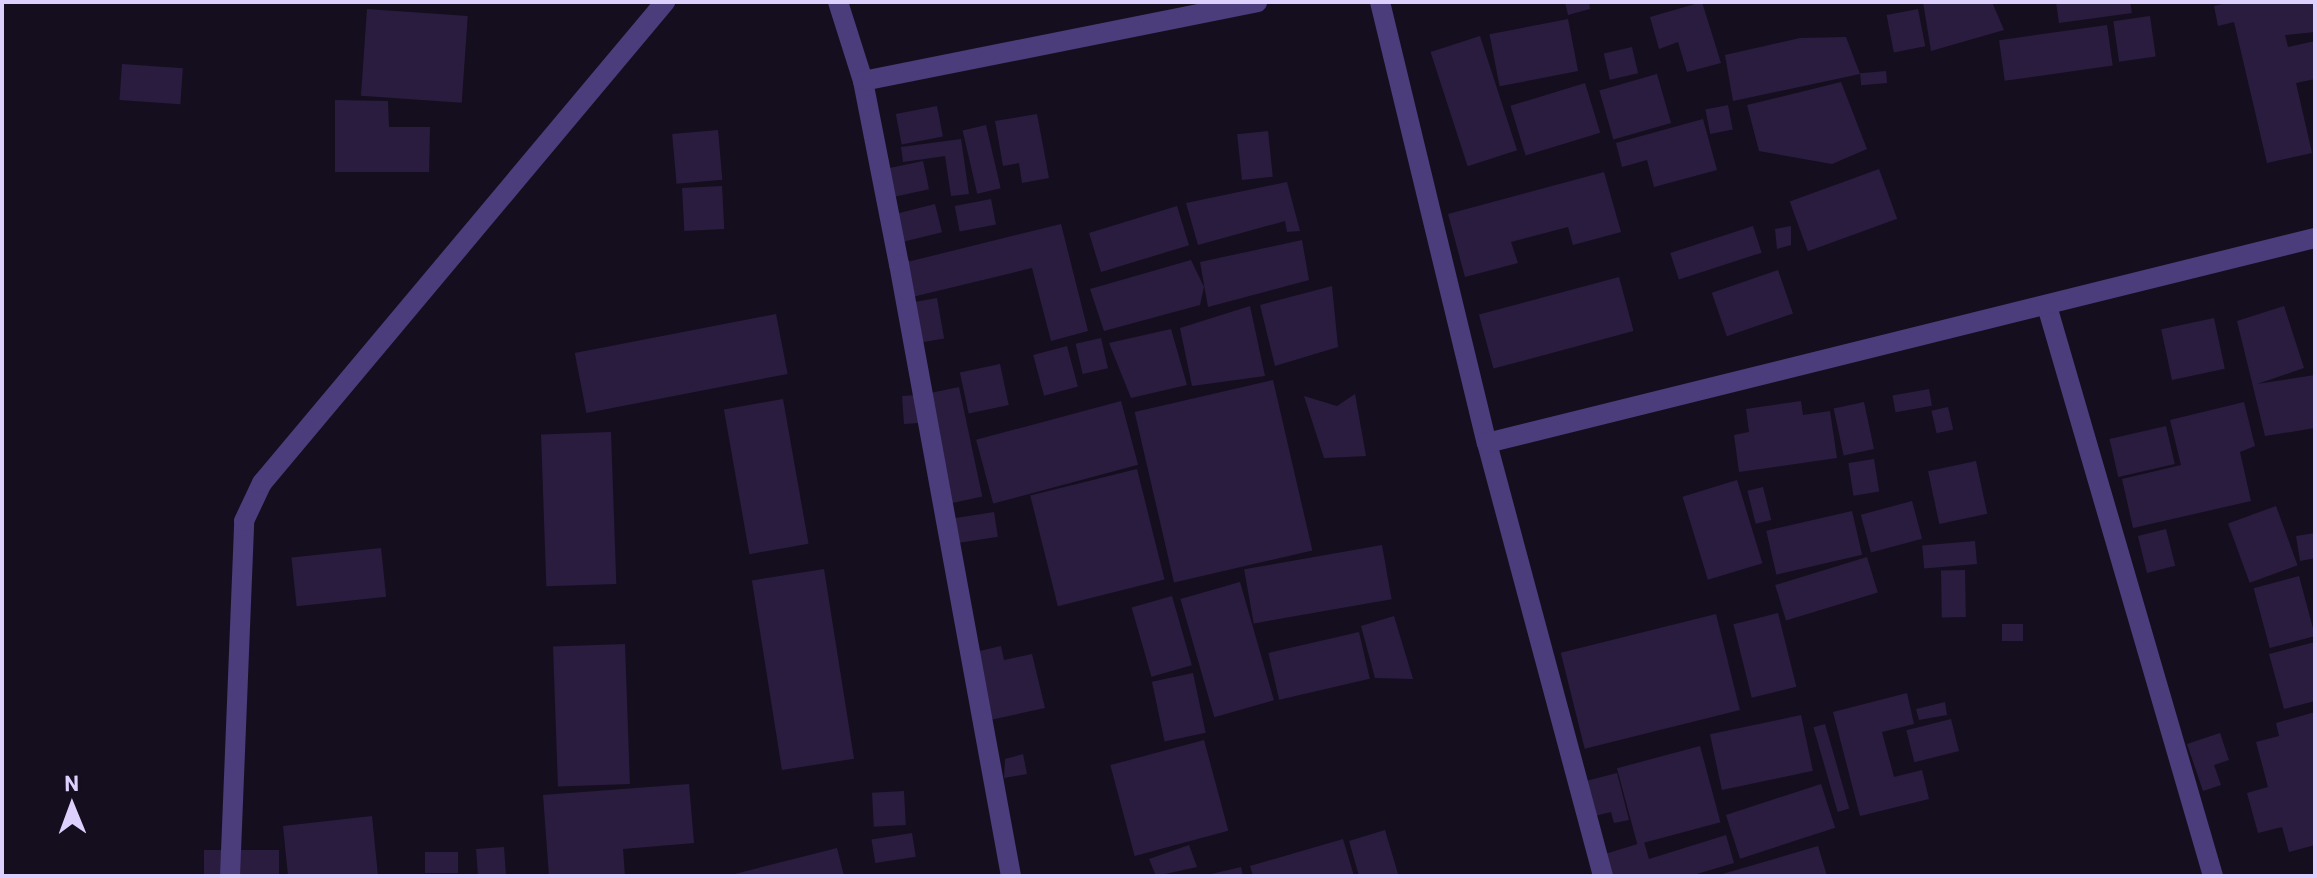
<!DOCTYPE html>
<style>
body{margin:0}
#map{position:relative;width:2317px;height:878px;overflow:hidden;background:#150e1f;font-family:Barlow,sans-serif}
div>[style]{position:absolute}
.building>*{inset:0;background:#2a1c3f;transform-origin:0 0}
.minor>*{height:20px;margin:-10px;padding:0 10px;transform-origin:10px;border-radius:10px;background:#4b3c7b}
span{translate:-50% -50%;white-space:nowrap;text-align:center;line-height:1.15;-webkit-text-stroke:8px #150e1f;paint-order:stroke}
.frame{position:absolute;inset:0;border:4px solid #ddd0fc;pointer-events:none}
.north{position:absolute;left:32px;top:766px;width:80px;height:80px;-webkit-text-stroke:6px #150e1f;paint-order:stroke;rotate:359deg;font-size:22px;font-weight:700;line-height:32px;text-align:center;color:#ddd0fc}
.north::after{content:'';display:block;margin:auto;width:28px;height:36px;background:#ddd0fc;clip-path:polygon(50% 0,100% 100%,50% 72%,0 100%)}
</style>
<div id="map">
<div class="building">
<div style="clip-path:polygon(1565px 2px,1589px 2px,1590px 9px,1568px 15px)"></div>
<div style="clip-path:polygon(1702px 2px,1721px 63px,1687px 72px,1678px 42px,1659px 49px,1650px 17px)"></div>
<div style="clip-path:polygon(1923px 2px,1992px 2px,2004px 30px,1931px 51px)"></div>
<div style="clip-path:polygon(2056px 2px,2130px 2px,2132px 13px,2059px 23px)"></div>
<div style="clip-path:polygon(2232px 2px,2315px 2px,2315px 32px,2285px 35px,2288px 47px,2315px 41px,2315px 79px,2296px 83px,2312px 153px,2267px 163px,2234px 22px,2218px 26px,2214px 6px)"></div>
<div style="left:367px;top:9px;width:101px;height:87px;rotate:4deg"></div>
<div style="left:1918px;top:9px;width:38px;height:32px;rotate:79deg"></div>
<div style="left:2150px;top:16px;width:41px;height:37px;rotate:82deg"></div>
<div style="left:1568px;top:19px;width:53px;height:80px;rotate:79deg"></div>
<div style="left:2107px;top:25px;width:41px;height:109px;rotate:82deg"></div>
<div style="left:1480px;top:36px;width:120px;height:52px;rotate:72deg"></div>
<div style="clip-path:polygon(1846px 37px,1860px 74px,1733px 101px,1725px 55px,1800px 38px)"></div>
<div style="left:1632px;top:47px;width:27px;height:29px;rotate:77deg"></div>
<div style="left:122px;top:64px;width:61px;height:36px;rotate:4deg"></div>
<div style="left:1886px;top:71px;width:12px;height:26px;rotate:85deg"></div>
<div style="left:1657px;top:74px;width:51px;height:60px;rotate:74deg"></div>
<div style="clip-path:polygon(1841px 82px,1867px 149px,1832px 164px,1759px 151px,1747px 105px)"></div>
<div style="left:1585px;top:83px;width:52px;height:78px;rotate:73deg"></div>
<div style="clip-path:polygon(335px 100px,388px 101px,389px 127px,430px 127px,429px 172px,335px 172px)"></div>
<div style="left:1728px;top:105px;width:25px;height:23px;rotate:79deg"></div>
<div style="left:937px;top:106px;width:31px;height:42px;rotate:79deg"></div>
<div style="clip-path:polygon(1037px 114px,1049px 178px,1022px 183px,1019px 163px,1003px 166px,995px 121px)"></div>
<div style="clip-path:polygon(1703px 119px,1717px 170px,1654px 187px,1647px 160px,1622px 167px,1616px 143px)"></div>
<div style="left:986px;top:125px;width:65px;height:24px;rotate:77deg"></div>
<div style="left:718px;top:130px;width:50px;height:46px;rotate:85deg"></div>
<div style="left:1268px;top:131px;width:46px;height:31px;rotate:84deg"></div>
<div style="clip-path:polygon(961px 139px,969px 194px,951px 196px,945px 156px,903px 162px,901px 147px)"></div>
<div style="left:923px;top:161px;width:29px;height:39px;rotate:78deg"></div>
<div style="left:1879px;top:169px;width:53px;height:95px;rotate:70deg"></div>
<div style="clip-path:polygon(1604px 172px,1621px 232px,1573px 245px,1568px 227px,1511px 242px,1518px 263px,1465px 277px,1448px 214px)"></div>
<div style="clip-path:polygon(1287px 182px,1300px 231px,1287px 232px,1285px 221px,1198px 245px,1186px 203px)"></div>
<div style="left:722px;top:186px;width:43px;height:40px;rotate:87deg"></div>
<div style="left:991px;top:199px;width:26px;height:37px;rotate:79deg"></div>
<div style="left:935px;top:204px;width:29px;height:43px;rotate:76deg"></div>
<div style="left:1177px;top:206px;width:41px;height:92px;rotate:73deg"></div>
<div style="clip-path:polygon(1061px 224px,1088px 331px,1051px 341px,1032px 268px,908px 298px,899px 264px)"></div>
<div style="left:1753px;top:226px;width:28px;height:87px;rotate:72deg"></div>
<div style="clip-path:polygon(1791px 226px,1791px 245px,1777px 249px,1775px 229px)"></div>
<div style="clip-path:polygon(1302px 240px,1309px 280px,1208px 307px,1200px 262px)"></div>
<div style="clip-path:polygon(1191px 260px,1204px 287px,1200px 305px,1104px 331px,1090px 289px)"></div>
<div style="left:1778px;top:270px;width:46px;height:70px;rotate:71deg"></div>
<div style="left:1619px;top:277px;width:56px;height:145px;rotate:75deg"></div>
<div style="clip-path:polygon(1332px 286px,1338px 347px,1275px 366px,1260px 305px)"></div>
<div style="left:937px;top:298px;width:41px;height:27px;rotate:80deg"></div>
<div style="clip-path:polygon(1250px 306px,1265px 376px,1192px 386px,1180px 328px)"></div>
<div style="clip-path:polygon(2284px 306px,2304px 368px,2257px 384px,2315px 375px,2315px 428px,2265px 436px,2237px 321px)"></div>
<div style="left:776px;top:314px;width:61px;height:205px;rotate:79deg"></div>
<div style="left:2214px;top:318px;width:52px;height:54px;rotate:78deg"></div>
<div style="clip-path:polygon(1171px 329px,1187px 385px,1131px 398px,1109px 343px)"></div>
<div style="left:1101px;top:338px;width:31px;height:26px;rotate:77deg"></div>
<div style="left:1067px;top:346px;width:42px;height:35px;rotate:75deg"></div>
<div style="left:1000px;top:364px;width:42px;height:41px;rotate:78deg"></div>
<div style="left:1273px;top:380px;width:175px;height:142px;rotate:77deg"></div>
<div style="left:959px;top:387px;width:112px;height:33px;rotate:78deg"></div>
<div style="left:1929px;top:389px;width:17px;height:37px;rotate:80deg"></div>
<div style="clip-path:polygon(1355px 394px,1366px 456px,1324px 458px,1304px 396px,1337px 406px)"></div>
<div style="left:917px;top:395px;width:28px;height:15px;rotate:86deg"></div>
<div style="left:783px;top:399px;width:147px;height:60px;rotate:80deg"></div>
<div style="left:1121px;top:401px;width:66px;height:150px;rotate:75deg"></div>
<div style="clip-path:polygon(1801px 401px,1803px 415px,1830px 411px,1837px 458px,1739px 472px,1734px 435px,1749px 432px,1746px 409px)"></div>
<div style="left:1864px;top:402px;width:48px;height:31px;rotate:78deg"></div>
<div style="clip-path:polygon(2244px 402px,2255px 446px,2240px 452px,2251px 501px,2133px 528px,2122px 479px,2181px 465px,2170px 420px)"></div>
<div style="left:1948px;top:407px;width:23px;height:17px;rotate:77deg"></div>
<div style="left:2166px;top:426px;width:39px;height:58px;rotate:77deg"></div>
<div style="left:611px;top:432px;width:152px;height:70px;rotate:88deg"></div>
<div style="left:1874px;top:459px;width:33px;height:26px;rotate:81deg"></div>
<div style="left:1976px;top:461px;width:54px;height:49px;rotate:78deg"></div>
<div style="left:1137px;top:469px;width:114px;height:110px;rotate:76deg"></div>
<div style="left:1737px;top:480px;width:87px;height:57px;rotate:73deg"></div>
<div style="left:1763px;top:487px;width:34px;height:16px;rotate:76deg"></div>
<div style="left:1912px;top:501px;width:39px;height:53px;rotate:75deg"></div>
<div style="left:2276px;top:506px;width:63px;height:51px;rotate:70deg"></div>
<div style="left:1852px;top:511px;width:45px;height:88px;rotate:77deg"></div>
<div style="left:994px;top:512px;width:25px;height:42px;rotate:81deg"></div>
<div style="left:2166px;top:529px;width:38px;height:29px;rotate:76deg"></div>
<div style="clip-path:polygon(2315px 533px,2315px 558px,2300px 561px,2296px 536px)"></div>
<div style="left:1975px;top:541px;width:23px;height:53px;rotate:85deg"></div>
<div style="left:1382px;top:545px;width:55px;height:140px;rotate:80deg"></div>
<div style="left:381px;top:548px;width:49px;height:90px;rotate:84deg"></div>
<div style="left:1867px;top:557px;width:37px;height:96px;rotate:73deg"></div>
<div style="left:824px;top:569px;width:192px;height:73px;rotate:81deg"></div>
<div style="left:1965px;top:570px;width:47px;height:24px;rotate:89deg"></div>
<div style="left:2299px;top:576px;width:62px;height:47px;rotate:75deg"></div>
<div style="left:1240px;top:582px;width:123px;height:62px;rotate:74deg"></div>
<div style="left:1172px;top:596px;width:72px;height:42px;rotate:74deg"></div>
<div style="left:1778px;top:613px;width:76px;height:46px;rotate:76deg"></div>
<div style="left:1716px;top:614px;width:99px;height:160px;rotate:76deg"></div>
<div style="clip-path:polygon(1394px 616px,1413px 679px,1375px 678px,1361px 626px)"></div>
<div style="left:2002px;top:624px;width:21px;height:17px"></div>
<div style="left:1359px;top:632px;width:48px;height:93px;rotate:77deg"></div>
<div style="clip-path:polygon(2315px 642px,2315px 701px,2284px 709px,2269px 654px)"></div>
<div style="left:625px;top:644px;width:140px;height:72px;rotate:88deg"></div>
<div style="clip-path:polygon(1001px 646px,1004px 660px,1032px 654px,1045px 708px,990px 720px,975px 652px)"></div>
<div style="left:1193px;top:673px;width:61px;height:42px;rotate:78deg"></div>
<div style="clip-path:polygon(1907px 693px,1914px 724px,1882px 732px,1894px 777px,1922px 770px,1929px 799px,1860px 816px,1833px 712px)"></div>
<div style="clip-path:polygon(1945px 702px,1947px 715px,1919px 720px,1916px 709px)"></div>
<div style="clip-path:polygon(2315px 712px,2315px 845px,2289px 852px,2282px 827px,2258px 833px,2247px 793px,2268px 787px,2256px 742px,2279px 736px,2276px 723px)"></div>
<div style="left:1801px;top:715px;width:57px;height:93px;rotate:78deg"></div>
<div style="left:1951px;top:719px;width:33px;height:46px;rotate:76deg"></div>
<div style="left:1825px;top:724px;width:88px;height:12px;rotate:74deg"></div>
<div style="clip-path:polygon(2220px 733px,2229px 760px,2214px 765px,2221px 785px,2203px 791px,2187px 744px)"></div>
<div style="left:1204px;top:740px;width:94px;height:97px;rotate:75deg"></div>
<div style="left:1700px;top:746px;width:79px;height:86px;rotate:75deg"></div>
<div style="clip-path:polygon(1023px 754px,1027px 774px,1004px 778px,1005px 759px)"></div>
<div style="clip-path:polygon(1617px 773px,1629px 820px,1614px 823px,1611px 812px,1595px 816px,1586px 781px)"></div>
<div style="clip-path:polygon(689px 784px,694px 843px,623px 849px,625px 876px,549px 876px,543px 795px)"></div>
<div style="left:1821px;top:784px;width:46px;height:100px;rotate:72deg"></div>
<div style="left:904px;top:791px;width:34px;height:32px;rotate:87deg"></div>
<div style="clip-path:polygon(372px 816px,378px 876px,288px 876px,283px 826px)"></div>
<div style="clip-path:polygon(1385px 830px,1398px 874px,1359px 876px,1349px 841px)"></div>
<div style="left:912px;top:833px;width:24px;height:41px;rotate:81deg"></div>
<div style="clip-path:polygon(1726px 835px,1734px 863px,1690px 876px,1612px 876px,1605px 854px,1644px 842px,1649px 859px)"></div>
<div style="clip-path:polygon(1343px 839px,1354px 876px,1253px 876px,1250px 866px)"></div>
<div style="clip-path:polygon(1189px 845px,1197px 867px,1156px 876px,1149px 859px)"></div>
<div style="clip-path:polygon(1818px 846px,1827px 876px,1719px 876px,1719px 875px)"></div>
<div style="left:504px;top:847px;width:29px;height:28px;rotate:86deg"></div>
<div style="clip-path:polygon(837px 848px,844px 876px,731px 876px,731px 875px)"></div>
<div style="left:204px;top:850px;width:75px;height:26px"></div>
<div style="left:425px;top:852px;width:33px;height:21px"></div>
<div style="clip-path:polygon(1241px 867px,1243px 876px,1207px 876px,1207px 875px)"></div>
</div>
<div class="minor">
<div style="left:838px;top:2px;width:83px;rotate:72.4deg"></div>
<div style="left:863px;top:81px;width:187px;rotate:78.9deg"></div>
<div style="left:899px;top:264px;width:622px;rotate:79.63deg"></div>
<div style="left:1380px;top:2px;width:454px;rotate:76.4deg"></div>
<div style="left:1487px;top:443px;width:448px;rotate:75deg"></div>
<div style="left:863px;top:81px;width:402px;rotate:-11.3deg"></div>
<div style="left:2047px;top:306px;width:594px;rotate:73.76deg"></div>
<div style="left:1487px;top:443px;width:853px;rotate:-13.91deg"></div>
<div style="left:230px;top:876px;width:355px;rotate:-87.7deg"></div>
<div style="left:244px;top:521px;width:42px;rotate:-64.7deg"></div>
<div style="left:262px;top:483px;width:628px;rotate:-50.04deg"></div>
</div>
<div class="frame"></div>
<div class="north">N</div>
</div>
